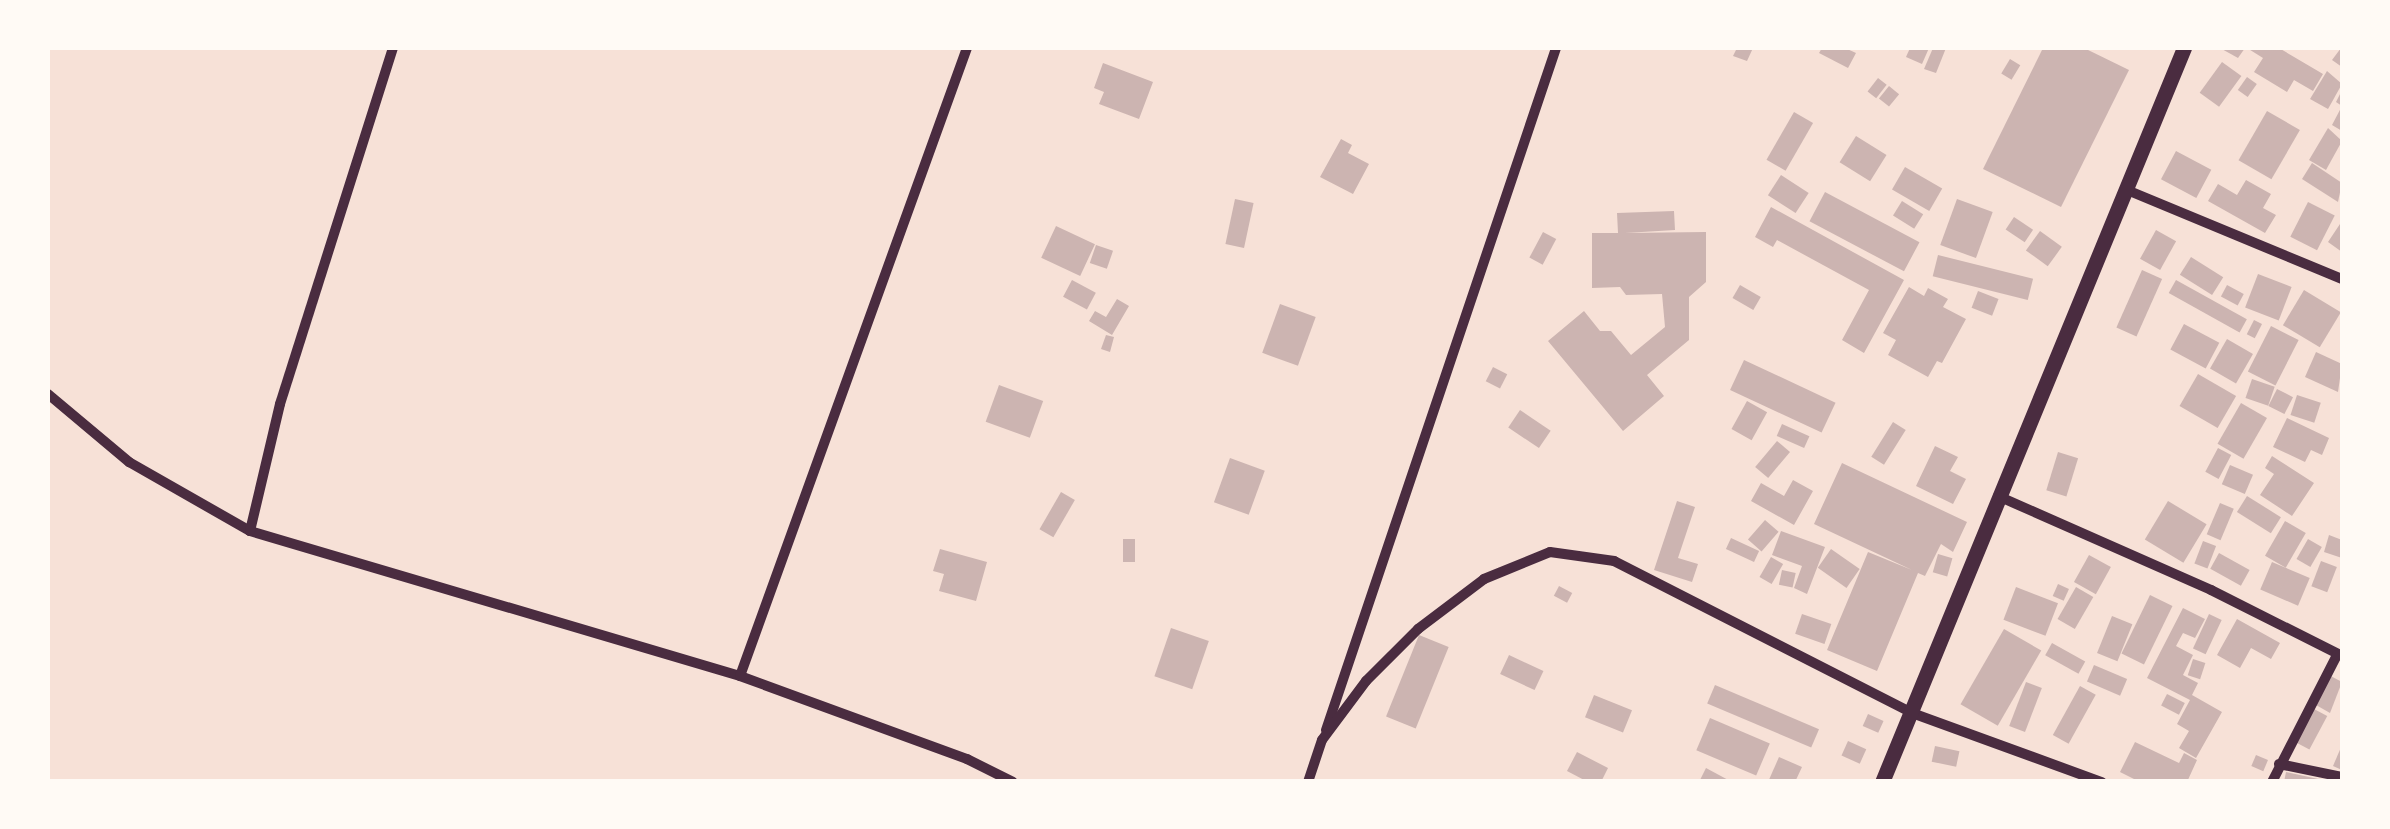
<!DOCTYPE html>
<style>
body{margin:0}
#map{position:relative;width:2390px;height:829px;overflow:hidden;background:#f7e1d7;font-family:"PT Sans Narrow",sans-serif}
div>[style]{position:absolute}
.building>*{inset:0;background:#ccb4b1;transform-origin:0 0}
.minor>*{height:10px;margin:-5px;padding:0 5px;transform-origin:5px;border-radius:5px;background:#4a2c40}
.tertiary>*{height:15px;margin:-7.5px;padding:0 7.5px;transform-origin:7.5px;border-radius:7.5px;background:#4a2c40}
span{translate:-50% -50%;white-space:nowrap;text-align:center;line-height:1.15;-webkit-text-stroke:10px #fffaf5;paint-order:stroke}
.frame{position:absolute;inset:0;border:50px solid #fffaf5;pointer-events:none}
</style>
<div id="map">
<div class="building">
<div style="clip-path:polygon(1737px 48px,1753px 48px,1747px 61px,1733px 56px)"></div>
<div style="clip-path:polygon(1822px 48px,1845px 48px,1856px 53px,1848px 68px,1819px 53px)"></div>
<div style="clip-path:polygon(1910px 48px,1929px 48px,1922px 64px,1906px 57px)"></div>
<div style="clip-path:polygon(1933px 48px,1946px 48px,1936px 73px,1924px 69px)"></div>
<div style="clip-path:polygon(2043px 48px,2084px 48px,2129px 70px,2061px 207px,1983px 169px)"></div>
<div style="clip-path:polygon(2220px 48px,2245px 48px,2238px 58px)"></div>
<div style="clip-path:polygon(2247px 48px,2279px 48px,2323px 74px,2313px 91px,2294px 80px,2287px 92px,2254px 72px,2263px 58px)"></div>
<div style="clip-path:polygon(2341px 48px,2342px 48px,2342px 67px,2332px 60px)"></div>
<div style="left:2010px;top:59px;width:12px;height:17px;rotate:31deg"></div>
<div style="left:2222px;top:62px;width:24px;height:38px;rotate:36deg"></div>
<div style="clip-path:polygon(1103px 63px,1153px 82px,1139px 119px,1099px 104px,1104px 92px,1094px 88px)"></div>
<div style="clip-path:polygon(2327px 71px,2342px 84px,2328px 109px,2310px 99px)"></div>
<div style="left:2247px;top:77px;width:12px;height:16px;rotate:35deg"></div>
<div style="left:1878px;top:78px;width:11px;height:17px;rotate:38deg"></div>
<div style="left:1889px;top:86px;width:13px;height:16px;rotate:39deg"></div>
<div style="clip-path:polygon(2342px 90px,2342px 131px,2332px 125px,2342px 106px,2336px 102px)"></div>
<div style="left:2267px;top:111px;width:38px;height:57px;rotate:30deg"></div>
<div style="left:1794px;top:112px;width:22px;height:55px;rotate:30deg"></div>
<div style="clip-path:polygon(2328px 128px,2342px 141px,2326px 170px,2309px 160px)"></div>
<div style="left:1856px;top:136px;width:36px;height:31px;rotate:32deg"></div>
<div style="clip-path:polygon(1341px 139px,1352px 145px,1348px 153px,1369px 164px,1353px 194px,1320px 177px)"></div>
<div style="left:2176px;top:151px;width:40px;height:32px;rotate:28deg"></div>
<div style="clip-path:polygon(2312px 163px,2342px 183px,2338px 202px,2302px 179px)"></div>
<div style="left:1905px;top:167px;width:43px;height:26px;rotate:30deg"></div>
<div style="left:1781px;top:175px;width:33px;height:24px;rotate:33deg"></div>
<div style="clip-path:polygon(2246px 180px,2271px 194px,2263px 208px,2276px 215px,2265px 233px,2208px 201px,2218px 184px,2237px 195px)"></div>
<div style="left:1825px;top:192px;width:107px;height:33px;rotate:28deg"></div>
<div style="left:1235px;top:199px;width:19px;height:46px;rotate:12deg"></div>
<div style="left:1957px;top:199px;width:38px;height:49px;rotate:20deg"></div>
<div style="left:1902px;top:201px;width:25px;height:17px;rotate:32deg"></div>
<div style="left:2308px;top:202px;width:30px;height:39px;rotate:27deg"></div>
<div style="clip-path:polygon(1771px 207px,1904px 280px,1864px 353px,1842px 340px,1869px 290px,1777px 240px,1773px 247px,1755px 237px)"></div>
<div style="clip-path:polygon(1674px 211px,1675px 230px,1625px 233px,1706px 232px,1706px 282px,1689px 297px,1689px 340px,1647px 375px,1664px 396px,1623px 431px,1548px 341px,1584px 311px,1600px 331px,1611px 331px,1631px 355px,1665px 327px,1662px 294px,1626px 295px,1620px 287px,1592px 288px,1592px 233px,1618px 233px,1617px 213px)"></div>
<div style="left:2014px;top:217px;width:23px;height:15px;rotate:34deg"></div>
<div style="clip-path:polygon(2342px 221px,2342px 252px,2328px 242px)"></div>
<div style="left:1056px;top:226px;width:43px;height:35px;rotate:25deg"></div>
<div style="left:2156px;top:230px;width:23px;height:33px;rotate:29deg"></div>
<div style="left:2040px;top:231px;width:27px;height:24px;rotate:36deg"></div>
<div style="left:1543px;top:232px;width:15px;height:29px;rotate:28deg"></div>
<div style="left:1096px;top:245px;width:18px;height:19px;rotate:19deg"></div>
<div style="left:1938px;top:255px;width:98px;height:22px;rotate:14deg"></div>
<div style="left:2191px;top:257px;width:38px;height:21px;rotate:32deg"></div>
<div style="left:2142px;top:270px;width:22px;height:63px;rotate:24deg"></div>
<div style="left:2258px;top:274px;width:36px;height:36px;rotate:21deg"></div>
<div style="left:1072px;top:280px;width:27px;height:19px;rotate:28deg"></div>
<div style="left:2176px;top:280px;width:81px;height:15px;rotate:29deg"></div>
<div style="left:1740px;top:285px;width:24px;height:15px;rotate:30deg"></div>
<div style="left:2227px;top:285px;width:19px;height:13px;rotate:28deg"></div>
<div style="clip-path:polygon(1909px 287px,1924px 296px,1928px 288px,1948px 299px,1943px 307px,1966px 319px,1942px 363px,1937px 361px,1928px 377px,1888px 355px,1896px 340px,1883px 333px)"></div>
<div style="left:2304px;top:290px;width:43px;height:41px;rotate:31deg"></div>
<div style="left:1978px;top:291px;width:22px;height:18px;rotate:21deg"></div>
<div style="clip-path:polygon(1117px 299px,1129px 306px,1112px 335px,1089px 321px,1095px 311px,1106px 317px)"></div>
<div style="left:1280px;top:304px;width:38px;height:52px;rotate:20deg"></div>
<div style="left:2254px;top:320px;width:9px;height:16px;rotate:27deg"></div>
<div style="left:2184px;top:324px;width:40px;height:29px;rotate:28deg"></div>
<div style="left:2271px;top:326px;width:31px;height:51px;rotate:27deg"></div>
<div style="clip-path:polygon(1106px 335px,1114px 337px,1110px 352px,1101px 349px)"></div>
<div style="left:2227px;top:339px;width:30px;height:34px;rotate:30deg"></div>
<div style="clip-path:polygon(2316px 352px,2342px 364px,2338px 392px,2305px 377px)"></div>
<div style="left:1744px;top:360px;width:101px;height:33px;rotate:25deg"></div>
<div style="left:1493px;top:367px;width:16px;height:16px;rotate:27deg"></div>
<div style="left:2198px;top:374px;width:44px;height:37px;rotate:30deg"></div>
<div style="left:2252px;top:379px;width:24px;height:20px;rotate:19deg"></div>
<div style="left:999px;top:385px;width:47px;height:39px;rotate:20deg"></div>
<div style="left:2277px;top:389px;width:18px;height:19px;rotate:27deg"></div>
<div style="left:2297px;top:395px;width:25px;height:21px;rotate:18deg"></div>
<div style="left:1747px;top:401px;width:23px;height:32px;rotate:29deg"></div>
<div style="left:2241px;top:403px;width:30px;height:47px;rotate:30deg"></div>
<div style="left:1520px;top:410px;width:37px;height:21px;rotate:34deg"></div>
<div style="clip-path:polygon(2287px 418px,2329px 438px,2322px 455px,2311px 450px,2305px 462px,2273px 447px)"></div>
<div style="left:1893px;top:422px;width:15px;height:41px;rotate:32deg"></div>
<div style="left:1782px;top:424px;width:30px;height:13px;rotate:24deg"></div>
<div style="left:1777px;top:441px;width:17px;height:34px;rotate:40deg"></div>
<div style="clip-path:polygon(1935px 446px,1958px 457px,1950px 471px,1966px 479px,1953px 504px,1916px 486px)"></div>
<div style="left:2218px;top:448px;width:15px;height:27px;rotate:28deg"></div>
<div style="left:2058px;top:452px;width:21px;height:40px;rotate:17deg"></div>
<div style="clip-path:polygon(2272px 456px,2314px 483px,2292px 516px,2260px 495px,2274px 474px,2265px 468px)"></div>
<div style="left:1230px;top:458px;width:37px;height:47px;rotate:20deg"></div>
<div style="clip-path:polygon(1842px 463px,1967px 522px,1953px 552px,1941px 544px,1925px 576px,1918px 573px,1877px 671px,1827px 650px,1868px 552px,1912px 570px,1814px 524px)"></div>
<div style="left:2230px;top:465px;width:25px;height:21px;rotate:23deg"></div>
<div style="clip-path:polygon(1793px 480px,1813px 491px,1794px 525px,1751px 501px,1761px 483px,1784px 496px)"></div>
<div style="left:1061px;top:492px;width:16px;height:43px;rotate:30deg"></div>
<div style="left:2247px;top:496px;width:40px;height:19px;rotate:32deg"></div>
<div style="clip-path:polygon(1677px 501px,1695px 507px,1678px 558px,1698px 564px,1692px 582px,1654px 570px)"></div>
<div style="left:2168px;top:501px;width:45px;height:45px;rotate:31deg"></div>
<div style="left:2220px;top:503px;width:15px;height:34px;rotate:23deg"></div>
<div style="left:1765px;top:520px;width:18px;height:26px;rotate:41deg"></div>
<div style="left:2285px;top:521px;width:24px;height:40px;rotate:30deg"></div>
<div style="clip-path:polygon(1781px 531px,1825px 547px,1807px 594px,1794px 588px,1802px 566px,1772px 555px)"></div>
<div style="clip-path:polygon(2329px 535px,2342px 540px,2342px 558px,2324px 552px)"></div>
<div style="left:1731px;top:538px;width:31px;height:12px;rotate:25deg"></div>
<div style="left:1123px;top:539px;width:12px;height:23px"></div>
<div style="left:2308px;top:539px;width:16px;height:23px;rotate:30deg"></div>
<div style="left:2203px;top:541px;width:14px;height:24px;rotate:21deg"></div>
<div style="clip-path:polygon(940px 549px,987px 562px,976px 601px,939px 591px,944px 574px,933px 571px)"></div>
<div style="left:1831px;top:549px;width:35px;height:23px;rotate:35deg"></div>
<div style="left:2219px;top:553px;width:35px;height:18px;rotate:29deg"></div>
<div style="left:1938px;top:554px;width:15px;height:19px;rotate:16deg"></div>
<div style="left:2089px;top:555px;width:25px;height:31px;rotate:29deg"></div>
<div style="left:1771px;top:557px;width:14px;height:23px;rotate:30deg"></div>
<div style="left:2321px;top:561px;width:17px;height:27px;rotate:21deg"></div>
<div style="left:2272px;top:562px;width:41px;height:30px;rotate:23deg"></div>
<div style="left:1782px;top:570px;width:14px;height:15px;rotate:12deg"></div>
<div style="left:2058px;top:584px;width:12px;height:13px;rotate:24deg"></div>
<div style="left:1559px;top:586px;width:15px;height:11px;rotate:28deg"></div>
<div style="left:2016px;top:587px;width:45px;height:35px;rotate:21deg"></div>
<div style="left:2076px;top:587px;width:20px;height:37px;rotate:30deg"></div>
<div style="left:2150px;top:595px;width:25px;height:65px;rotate:26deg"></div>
<div style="clip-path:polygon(2183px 608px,2205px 619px,2195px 638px,2183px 633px,2176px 646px,2193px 655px,2183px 675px,2198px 683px,2192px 695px,2222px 712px,2196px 758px,2179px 748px,2189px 731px,2177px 724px,2190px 700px,2147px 678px)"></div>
<div style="left:1802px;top:614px;width:31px;height:21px;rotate:19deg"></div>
<div style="left:2209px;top:614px;width:14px;height:38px;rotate:25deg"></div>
<div style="left:2112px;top:616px;width:22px;height:40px;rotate:22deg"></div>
<div style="clip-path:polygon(2237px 619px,2280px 643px,2271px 659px,2251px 648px,2240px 668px,2217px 655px)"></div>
<div style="left:1171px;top:628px;width:40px;height:51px;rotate:19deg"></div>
<div style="left:2004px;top:629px;width:43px;height:87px;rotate:30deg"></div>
<div style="left:1419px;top:635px;width:32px;height:88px;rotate:22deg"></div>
<div style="left:2052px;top:643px;width:38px;height:14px;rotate:29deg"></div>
<div style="left:1509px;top:655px;width:38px;height:21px;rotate:25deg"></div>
<div style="left:2193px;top:659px;width:13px;height:17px;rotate:18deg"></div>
<div style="left:2094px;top:665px;width:36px;height:18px;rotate:23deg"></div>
<div style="clip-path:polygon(2325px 673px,2342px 682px,2330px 713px,2309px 701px)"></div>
<div style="left:2026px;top:682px;width:17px;height:47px;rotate:21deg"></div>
<div style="left:1715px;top:685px;width:113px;height:20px;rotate:23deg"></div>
<div style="left:2080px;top:686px;width:18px;height:56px;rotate:29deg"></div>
<div style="left:2167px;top:694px;width:20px;height:13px;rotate:27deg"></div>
<div style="left:1594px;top:695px;width:41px;height:24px;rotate:22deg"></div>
<div style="left:2314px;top:709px;width:15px;height:38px;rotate:28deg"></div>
<div style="left:1868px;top:714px;width:17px;height:13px;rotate:24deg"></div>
<div style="left:1710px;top:718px;width:65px;height:35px;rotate:23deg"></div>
<div style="left:1848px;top:741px;width:20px;height:16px;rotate:24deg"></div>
<div style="clip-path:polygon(2135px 742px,2179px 763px,2184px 753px,2197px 760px,2187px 782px,2140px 782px,2120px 772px)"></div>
<div style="clip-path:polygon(2342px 745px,2342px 770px,2333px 766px)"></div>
<div style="left:1935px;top:746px;width:25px;height:16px;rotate:12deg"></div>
<div style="clip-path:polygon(1577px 752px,1608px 768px,1601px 782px,1588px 782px,1567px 771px)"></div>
<div style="left:2256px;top:755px;width:13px;height:12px;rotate:23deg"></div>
<div style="clip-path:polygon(1779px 757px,1802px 767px,1795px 782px,1768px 782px)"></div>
<div style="clip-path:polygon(1706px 768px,1732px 782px,1699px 782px)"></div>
<div style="clip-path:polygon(2286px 772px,2323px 780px,2323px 782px,2284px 782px)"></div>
</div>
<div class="minor">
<div style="left:2127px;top:190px;width:233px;rotate:22.5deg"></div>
<div style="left:48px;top:394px;width:106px;rotate:40deg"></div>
<div style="left:129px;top:462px;width:139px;rotate:29.7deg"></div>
<div style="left:250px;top:531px;width:511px;rotate:16.48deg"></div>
<div style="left:740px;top:676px;width:242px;rotate:20.1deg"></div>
<div style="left:967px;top:759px;width:51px;rotate:26.6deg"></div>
<div style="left:1998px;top:496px;width:233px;rotate:23.8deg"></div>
<div style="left:2211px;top:590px;width:147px;rotate:26.7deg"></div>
<div style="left:250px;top:531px;width:130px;rotate:-76.7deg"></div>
<div style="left:280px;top:404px;width:374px;rotate:-72.4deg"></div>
<div style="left:740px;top:676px;width:668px;rotate:-70.13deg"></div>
<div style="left:1326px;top:730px;width:720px;rotate:-71.36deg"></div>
<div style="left:2279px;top:764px;width:64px;rotate:11.7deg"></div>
<div style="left:1308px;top:782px;width:44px;rotate:-71.6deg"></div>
<div style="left:1322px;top:740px;width:74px;rotate:-53.3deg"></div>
<div style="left:1366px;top:681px;width:74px;rotate:-45deg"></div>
<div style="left:1418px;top:629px;width:83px;rotate:-37.1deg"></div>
<div style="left:1484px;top:579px;width:71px;rotate:-22.2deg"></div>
<div style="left:1550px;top:552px;width:65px;rotate:8deg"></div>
<div style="left:1614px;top:561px;width:335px;rotate:27deg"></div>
<div style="left:1912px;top:713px;width:202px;rotate:20deg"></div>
<div style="left:2272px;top:782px;width:143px;rotate:-62.9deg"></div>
</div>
<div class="tertiary">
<div style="left:1882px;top:782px;width:794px;rotate:-67.64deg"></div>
</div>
<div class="frame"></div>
</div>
